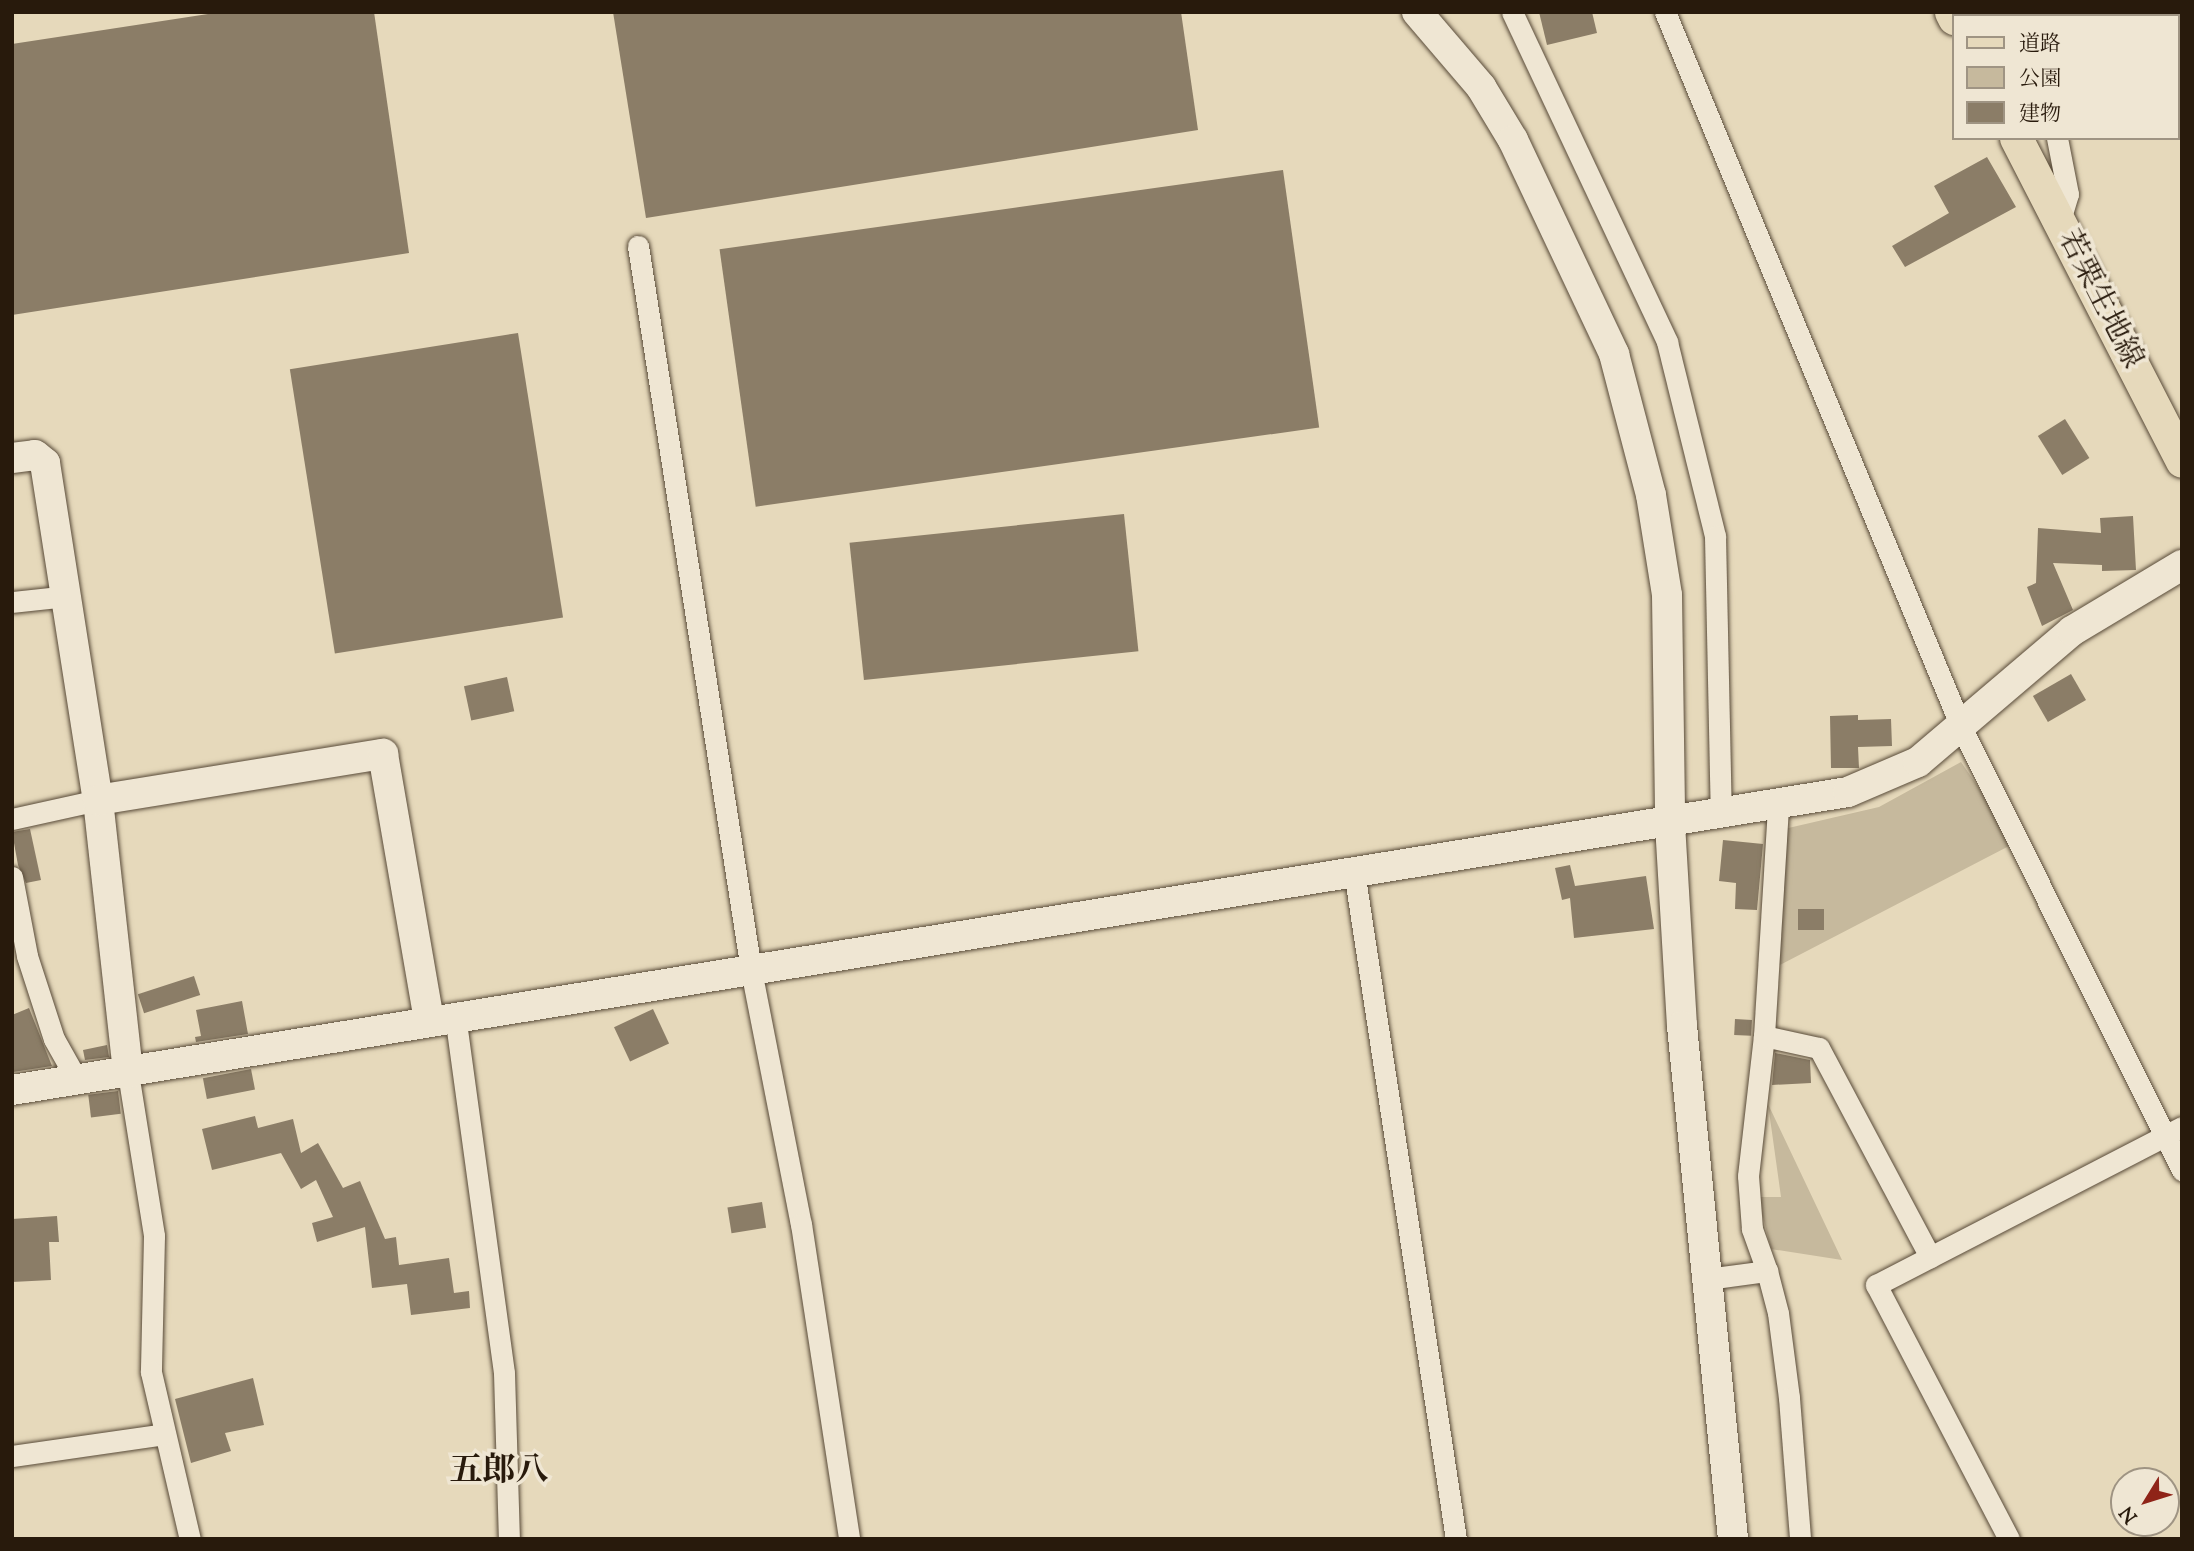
<!DOCTYPE html>
<meta charset="utf-8">
<style>
body{margin:0}
#map{position:relative;width:2194px;height:1551px;overflow:hidden;background:#e6d9bb;font-family:"Sorts Mill Goudy","Noto Serif JP",serif}
div>[style]{position:absolute}
.green>*{inset:0;background:#c6b99d}
.building>*{inset:0;background:#8b7d67;transform-origin:0 0}
.roads{filter:drop-shadow(0 0 2px #584a38) drop-shadow(0 0 2px #584a38)}
.street>*{height:21px;margin:-10.5px;padding:0 10.5px;transform-origin:10.5px;border-radius:10.5px;background:#efe6d3}
.secondary>*{height:30px;margin:-15px;padding:0 15px;transform-origin:15px;border-radius:15px;background:#efe6d3}
.primary>*{height:33px;margin:-16.5px;padding:0 16.5px;transform-origin:16.5px;border-radius:16.5px;background:#e6d9bb}
span{translate:-50% -50%;white-space:nowrap;text-align:center;line-height:1.15;-webkit-text-stroke:7px #efe6d3;paint-order:stroke}
.street-label{font-size:30px;color:#281a0c}
.quarter-label{font-size:33px;color:#281a0c;font-weight:700}
.frame{position:absolute;inset:0;border:14px solid #281a0c;pointer-events:none}
.legend{position:absolute;left:1952px;top:14px;width:228px;height:126px;box-sizing:border-box;background:#efe6d3;border:2px solid #9f9483;margin:0;padding:9px 12px;list-style:none;font-size:21px;color:#281a0c}
.legend li{display:flex;align-items:center;gap:14px;height:35px}
.legend b{width:35px;border:2px solid #9f9483}
.north{position:absolute;left:2110px;top:1467px;width:70px;height:70px;box-sizing:border-box;background:#efe6d3;border:2px solid #9f9483;border-radius:50%;rotate:232deg;font-size:19px;font-weight:700;line-height:28px;text-align:center;color:#281a0c}
.north::after{content:'';display:block;margin:auto;width:24px;height:32px;background:#8f2418;clip-path:polygon(50% 0,100% 100%,50% 72%,0 100%)}
</style>
<div id="map">
<div class="green">
<div style="clip-path:polygon(1961px 762px,1985px 797px,2009px 846px,1778px 966px,1784px 829px,1879px 807px)"></div>
<div style="clip-path:polygon(1768px 1104px,1842px 1260px,1771px 1249px,1758px 1197px,1781px 1197px)"></div>
</div>
<div class="building">
<div style="clip-path:polygon(221px 12px,374px 12px,409px 253px,12px 315px,12px 44px)"></div>
<div style="clip-path:polygon(613px 12px,1181px 12px,1198px 130px,646px 218px)"></div>
<div style="clip-path:polygon(1539px 12px,1592px 12px,1597px 33px,1547px 45px)"></div>
<div style="clip-path:polygon(1987px 157px,2016px 207px,1905px 267px,1892px 246px,1949px 213px,1934px 186px)"></div>
<div style="left:1283px;top:170px;width:260px;height:569px;rotate:82deg"></div>
<div style="left:518px;top:333px;width:288px;height:231px;rotate:81deg"></div>
<div style="left:2065px;top:419px;width:46px;height:32px;rotate:58deg"></div>
<div style="left:1124px;top:514px;width:138px;height:276px;rotate:84deg"></div>
<div style="clip-path:polygon(2133px 516px,2136px 570px,2102px 571px,2102px 565px,2053px 563px,2073px 610px,2042px 626px,2027px 587px,2036px 583px,2038px 528px,2101px 533px,2100px 518px)"></div>
<div style="left:2071px;top:674px;width:30px;height:44px;rotate:60deg"></div>
<div style="left:507px;top:677px;width:35px;height:44px;rotate:78deg"></div>
<div style="clip-path:polygon(1858px 715px,1858px 720px,1891px 719px,1892px 746px,1858px 747px,1859px 768px,1831px 768px,1830px 716px)"></div>
<div style="clip-path:polygon(30px 829px,41px 880px,26px 883px,18px 865px,12px 832px)"></div>
<div style="clip-path:polygon(1723px 840px,1763px 844px,1757px 910px,1735px 909px,1736px 883px,1719px 881px)"></div>
<div style="clip-path:polygon(1570px 865px,1575px 886px,1646px 876px,1654px 929px,1574px 938px,1570px 898px,1562px 900px,1555px 868px)"></div>
<div style="left:1824px;top:909px;width:21px;height:26px;rotate:90deg"></div>
<div style="left:194px;top:976px;width:20px;height:59px;rotate:72deg"></div>
<div style="clip-path:polygon(242px 1001px,248px 1034px,196px 1042px,195px 1037px,201px 1036px,196px 1010px)"></div>
<div style="clip-path:polygon(29px 1008px,52px 1066px,13px 1072px,12px 1015px)"></div>
<div style="left:653px;top:1009px;width:38px;height:43px;rotate:65deg"></div>
<div style="left:1735px;top:1019px;width:17px;height:16px;rotate:3deg"></div>
<div style="clip-path:polygon(107px 1045px,109px 1057px,85px 1060px,83px 1050px)"></div>
<div style="clip-path:polygon(1775px 1053px,1810px 1060px,1811px 1083px,1772px 1085px)"></div>
<div style="left:251px;top:1069px;width:21px;height:49px;rotate:79deg"></div>
<div style="left:118px;top:1091px;width:23px;height:30px;rotate:83deg"></div>
<div style="clip-path:polygon(255px 1116px,258px 1128px,293px 1119px,301px 1153px,318px 1143px,343px 1188px,360px 1181px,385px 1239px,396px 1237px,399px 1265px,449px 1258px,454px 1293px,469px 1291px,470px 1308px,411px 1315px,407px 1284px,372px 1288px,365px 1227px,317px 1242px,312px 1223px,333px 1217px,316px 1180px,301px 1189px,281px 1153px,212px 1170px,202px 1129px)"></div>
<div style="left:762px;top:1202px;width:26px;height:35px;rotate:81deg"></div>
<div style="clip-path:polygon(57px 1216px,59px 1242px,49px 1242px,51px 1280px,12px 1282px,12px 1219px)"></div>
<div style="clip-path:polygon(253px 1378px,264px 1425px,225px 1433px,231px 1451px,191px 1463px,175px 1399px)"></div>
</div>
<div class="roads">
<div class="street">
<div style="left:1512px;top:12px;width:365px;rotate:64.8deg"></div>
<div style="left:1667px;top:342px;width:200px;rotate:76.1deg"></div>
<div style="left:1715px;top:536px;width:279px;rotate:88.8deg"></div>
<div style="left:1665px;top:12px;width:776px;rotate:67.5deg"></div>
<div style="left:1962px;top:729px;width:493px;rotate:63.5deg"></div>
<div style="left:2007px;top:12px;width:4px;rotate:76deg"></div>
<div style="left:2073px;top:16px;width:8px;rotate:-30deg"></div>
<div style="left:2057px;top:138px;width:57px;rotate:78.9deg"></div>
<div style="left:2068px;top:194px;width:30px;rotate:107deg"></div>
<div style="left:638px;top:246px;width:733px;rotate:81.13deg"></div>
<div style="left:751px;top:970px;width:259px;rotate:78.9deg"></div>
<div style="left:801px;top:1224px;width:319px;rotate:81.3deg"></div>
<div style="left:12px;top:602px;width:56px;rotate:-6.1deg"></div>
<div style="left:12px;top:819px;width:88px;rotate:-12.5deg"></div>
<div style="left:1354px;top:871px;width:676px;rotate:81.32deg"></div>
<div style="left:12px;top:877px;width:80px;rotate:79.2deg"></div>
<div style="left:27px;top:956px;width:87px;rotate:72deg"></div>
<div style="left:54px;top:1039px;width:47px;rotate:60.7deg"></div>
<div style="left:455px;top:1015px;width:361px;rotate:82.2deg"></div>
<div style="left:504px;top:1373px;width:166px;rotate:88.3deg"></div>
<div style="left:1764px;top:1036px;width:231px;rotate:-86.5deg"></div>
<div style="left:128px;top:1073px;width:165px;rotate:80.9deg"></div>
<div style="left:154px;top:1236px;width:136px;rotate:91.3deg"></div>
<div style="left:151px;top:1372px;width:171px;rotate:76.9deg"></div>
<div style="left:1767px;top:1271px;width:45px;rotate:-109.7deg"></div>
<div style="left:1752px;top:1229px;width:53px;rotate:-94.3deg"></div>
<div style="left:1748px;top:1176px;width:141px;rotate:-83.5deg"></div>
<div style="left:1764px;top:1036px;width:56px;rotate:12.3deg"></div>
<div style="left:1819px;top:1048px;width:237px;rotate:62deg"></div>
<div style="left:1707px;top:1279px;width:61px;rotate:-7.6deg"></div>
<div style="left:1767px;top:1271px;width:43px;rotate:75.3deg"></div>
<div style="left:1778px;top:1313px;width:86px;rotate:82.6deg"></div>
<div style="left:1789px;top:1398px;width:141px;rotate:85.5deg"></div>
<div style="left:12px;top:1456px;width:154px;rotate:-8.2deg"></div>
<div style="left:2009px;top:1539px;width:287px;rotate:-117.6deg"></div>
<div style="left:1876px;top:1285px;width:344px;rotate:-27.3deg"></div>
</div>
<div class="secondary">
<div style="left:1417px;top:12px;width:99px;rotate:49.5deg"></div>
<div style="left:1481px;top:87px;width:62px;rotate:58.9deg"></div>
<div style="left:1513px;top:140px;width:237px;rotate:64.7deg"></div>
<div style="left:1614px;top:354px;width:146px;rotate:75.3deg"></div>
<div style="left:1651px;top:495px;width:101px;rotate:80.9deg"></div>
<div style="left:1667px;top:595px;width:229px;rotate:89.2deg"></div>
<div style="left:1670px;top:824px;width:202px;rotate:86.6deg"></div>
<div style="left:1682px;top:1026px;width:516px;rotate:84.32deg"></div>
<div style="left:12px;top:458px;width:23px;rotate:-7deg"></div>
<div style="left:35px;top:455px;width:13px;rotate:39deg"></div>
<div style="left:45px;top:463px;width:341px;rotate:81.1deg"></div>
<div style="left:98px;top:800px;width:275px;rotate:83.7deg"></div>
<div style="left:98px;top:800px;width:289px;rotate:-9.2deg"></div>
<div style="left:383px;top:754px;width:270px;rotate:80.2deg"></div>
<div style="left:12px;top:1090px;width:1860px;rotate:-9.22deg"></div>
<div style="left:1848px;top:792px;width:76px;rotate:-23.2deg"></div>
<div style="left:1918px;top:762px;width:202px;rotate:-40.4deg"></div>
<div style="left:2072px;top:631px;width:128px;rotate:-31deg"></div>
</div>
<div class="primary">
<div style="left:1951px;top:12px;width:7px;rotate:63deg"></div>
<div style="left:2016px;top:138px;width:363px;rotate:62.8deg"></div>
</div>
</div>
<div class="street-label">
<span style="left:2099px;top:300px;rotate:63deg">若栗生地線</span>
</div>
<div class="quarter-label">
<span style="left:499px;top:1473px">五郎八</span>
</div>
<div class="frame"></div>
<ul class="legend">
<li><b style="height:9px;background:#e6d9bb"></b>道路</li>
<li><b style="height:19px;background:#c6b99d"></b>公園</li>
<li><b style="height:19px;background:#8b7d67"></b>建物</li>
</ul>
<div class="north">N</div>
</div>
